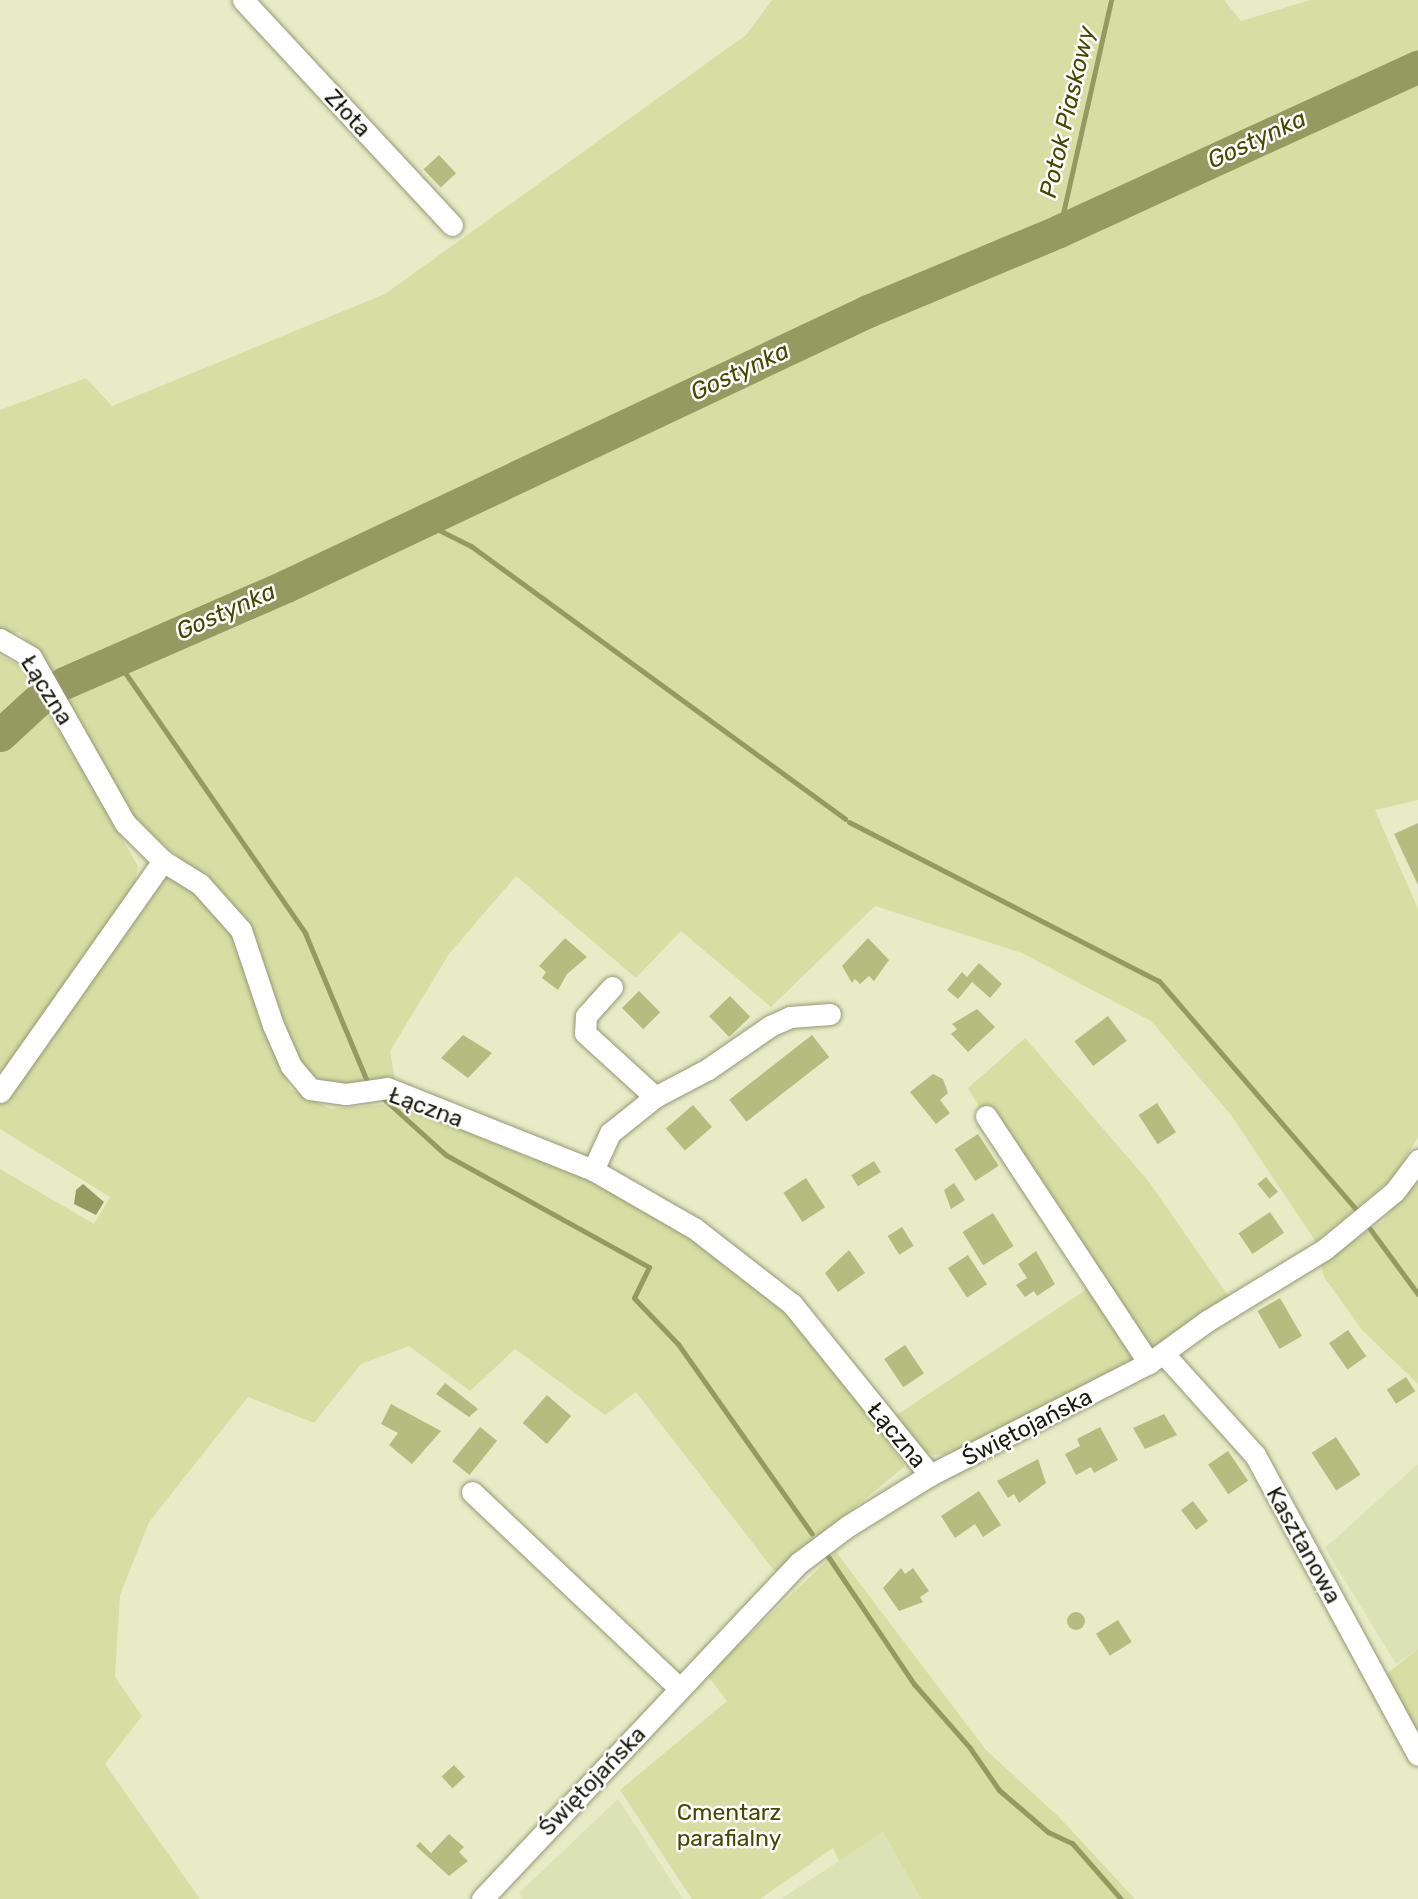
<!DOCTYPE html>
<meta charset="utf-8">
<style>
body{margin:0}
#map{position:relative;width:1418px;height:1899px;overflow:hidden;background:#e7ecc7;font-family:Rubik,sans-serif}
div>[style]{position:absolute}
.built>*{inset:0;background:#dbe2b5}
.green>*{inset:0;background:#d6dea4}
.water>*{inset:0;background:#959b60}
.stream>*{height:5px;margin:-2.5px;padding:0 2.5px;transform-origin:2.5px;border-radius:2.5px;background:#959b60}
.river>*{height:33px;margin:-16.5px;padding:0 16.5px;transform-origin:16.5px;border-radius:16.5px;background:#959b60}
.building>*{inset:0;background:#b5bc80;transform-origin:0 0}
.round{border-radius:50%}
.roads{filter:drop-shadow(0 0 2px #959976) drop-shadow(0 0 2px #959976)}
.minor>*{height:21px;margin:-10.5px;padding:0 10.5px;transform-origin:10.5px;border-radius:10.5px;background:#fff}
span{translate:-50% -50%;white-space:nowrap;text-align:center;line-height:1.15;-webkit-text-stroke:5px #fff;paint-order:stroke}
.street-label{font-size:23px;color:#1a1b0e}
.park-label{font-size:23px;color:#444900}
.water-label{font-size:24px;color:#444900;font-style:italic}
</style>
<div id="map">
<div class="built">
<div style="clip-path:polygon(1418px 1464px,1418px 1649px,1396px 1664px,1325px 1548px)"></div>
<div style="clip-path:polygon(618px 1799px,683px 1899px,523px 1899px,519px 1893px)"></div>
<div style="clip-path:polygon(883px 1832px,921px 1899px,781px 1899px)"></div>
</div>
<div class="green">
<div style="clip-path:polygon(772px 0,1224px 0,1241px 21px,1310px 0,1418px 0,1418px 800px,1375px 810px,1418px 909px,1418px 1137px,1395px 1176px,1316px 1242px,1231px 1115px,1151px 1021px,1022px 953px,875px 906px,771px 1007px,681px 931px,636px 978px,516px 876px,449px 954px,390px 1051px,395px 1080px,327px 1085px,302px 1066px,287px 1038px,253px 932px,196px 871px,136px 822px,50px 671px,20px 632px,0 635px,0 410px,86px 378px,112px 406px,385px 294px,746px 35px)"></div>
<div style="clip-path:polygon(0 656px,21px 666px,138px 866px,129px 916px,163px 876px,190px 886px,240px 940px,290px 1089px,331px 1109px,399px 1103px,527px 1157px,596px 1178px,746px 1272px,801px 1323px,905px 1466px,776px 1573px,636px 1392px,605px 1415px,515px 1349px,470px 1391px,409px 1346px,361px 1364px,314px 1423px,248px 1397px,149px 1522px,120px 1595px,115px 1677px,142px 1716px,105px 1764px,200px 1899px,0 1899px,0 1169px,94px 1224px,110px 1197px,0 1129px)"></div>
<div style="clip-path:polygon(1025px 1038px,1149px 1182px,1229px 1297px,1133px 1362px,956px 1454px,934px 1455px,915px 1447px,892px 1418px,1087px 1289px,968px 1088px)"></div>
<div style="clip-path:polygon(1418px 1177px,1418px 1384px,1362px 1330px,1324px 1277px,1320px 1261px,1382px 1222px)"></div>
<div style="clip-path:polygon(836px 1552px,986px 1750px,1059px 1817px,1135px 1899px,921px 1899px,883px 1832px,839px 1861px,833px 1848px,760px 1899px,692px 1899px,620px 1790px,727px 1701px,707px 1675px)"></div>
<div style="clip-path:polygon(1418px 1649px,1418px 1741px,1385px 1675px)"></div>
</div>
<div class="water">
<div style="clip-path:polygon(83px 1184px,104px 1202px,96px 1215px,74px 1204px,76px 1190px)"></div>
</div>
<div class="stream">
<div style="left:1059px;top:231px;width:237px;rotate:-77.3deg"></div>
<div style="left:423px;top:522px;width:54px;rotate:26.6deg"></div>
<div style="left:471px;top:546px;width:463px;rotate:36.1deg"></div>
<div style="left:117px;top:661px;width:331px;rotate:55.3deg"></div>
<div style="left:305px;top:933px;width:158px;rotate:67.3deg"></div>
<div style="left:849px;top:822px;width:348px;rotate:27.2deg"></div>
<div style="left:1159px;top:981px;width:303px;rotate:49.2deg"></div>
<div style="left:384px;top:1099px;width:84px;rotate:42.1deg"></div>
<div style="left:446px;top:1155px;width:232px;rotate:28.9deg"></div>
<div style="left:649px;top:1267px;width:34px;rotate:116deg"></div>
<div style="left:634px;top:1298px;width:64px;rotate:46.3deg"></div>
<div style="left:678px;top:1344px;width:232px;rotate:54.8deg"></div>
<div style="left:1370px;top:1229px;width:81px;rotate:53.6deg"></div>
<div style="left:827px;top:1555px;width:156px;rotate:56deg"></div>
<div style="left:914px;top:1684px;width:85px;rotate:48.8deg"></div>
<div style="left:970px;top:1748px;width:51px;rotate:55.4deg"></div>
<div style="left:999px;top:1790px;width:65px;rotate:40.6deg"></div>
<div style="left:1048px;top:1832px;width:26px;rotate:25deg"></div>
<div style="left:1072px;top:1843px;width:74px;rotate:48.8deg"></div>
</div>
<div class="river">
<div style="left:64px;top:683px;width:242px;rotate:-23.6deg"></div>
<div style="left:286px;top:586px;width:644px;rotate:-25.29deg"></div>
<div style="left:868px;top:311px;width:207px;rotate:-22.7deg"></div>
<div style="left:1059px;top:231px;width:395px;rotate:-24.6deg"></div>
<div style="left:0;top:735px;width:50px;rotate:-42.6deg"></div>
</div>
<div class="building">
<div style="left:439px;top:155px;width:25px;height:21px;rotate:47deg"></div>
<div style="clip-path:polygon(1418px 823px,1418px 885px,1394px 834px)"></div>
<div style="clip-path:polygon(565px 938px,587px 957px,567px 974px,558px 990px,542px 978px,546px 972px,539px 966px)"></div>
<div style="clip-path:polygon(868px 938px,889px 960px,874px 981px,869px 976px,860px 984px,855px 979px,852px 983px,842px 966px)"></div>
<div style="clip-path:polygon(979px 963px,1002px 984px,990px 998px,972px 982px,958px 999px,947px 990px,962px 972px,967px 977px)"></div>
<div style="left:639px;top:991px;width:30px;height:24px;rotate:45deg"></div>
<div style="left:730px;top:996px;width:29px;height:29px;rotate:46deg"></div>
<div style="clip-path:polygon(977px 1009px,995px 1027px,968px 1052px,951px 1034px,957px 1029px,952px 1024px)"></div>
<div style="left:1108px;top:1016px;width:31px;height:42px;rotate:53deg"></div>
<div style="clip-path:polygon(463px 1035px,492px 1053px,468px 1078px,441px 1058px)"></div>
<div style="left:812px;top:1035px;width:28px;height:105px;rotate:52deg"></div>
<div style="clip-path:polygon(933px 1074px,943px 1079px,948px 1093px,940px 1100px,950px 1113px,936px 1124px,910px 1092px)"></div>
<div style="left:1157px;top:1103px;width:35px;height:22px;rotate:57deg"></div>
<div style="left:693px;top:1105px;width:29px;height:36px;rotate:49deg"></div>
<div style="left:978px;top:1134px;width:38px;height:28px;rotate:57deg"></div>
<div style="left:874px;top:1161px;width:13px;height:27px;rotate:58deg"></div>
<div style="left:1266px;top:1177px;width:19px;height:11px;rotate:51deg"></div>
<div style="left:806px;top:1178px;width:35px;height:27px;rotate:57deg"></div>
<div style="clip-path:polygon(954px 1183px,965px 1200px,951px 1209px,944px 1190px)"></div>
<div style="left:1270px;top:1212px;width:25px;height:38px;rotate:56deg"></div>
<div style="left:993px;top:1213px;width:39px;height:36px;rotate:58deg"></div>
<div style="left:902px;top:1227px;width:22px;height:17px;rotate:58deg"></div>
<div style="clip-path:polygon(849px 1250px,865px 1273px,838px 1292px,825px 1273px)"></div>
<div style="clip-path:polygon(1036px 1251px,1055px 1284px,1037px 1296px,1034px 1291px,1025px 1297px,1016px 1285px,1027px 1278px,1018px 1264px)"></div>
<div style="left:968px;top:1255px;width:35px;height:24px;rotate:57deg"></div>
<div style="left:1280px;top:1298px;width:44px;height:26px;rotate:60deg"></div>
<div style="left:1348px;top:1330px;width:32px;height:23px;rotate:55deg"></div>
<div style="left:905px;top:1345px;width:34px;height:25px;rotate:56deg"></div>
<div style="left:1406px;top:1377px;width:17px;height:23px;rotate:57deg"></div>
<div style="clip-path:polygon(445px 1383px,453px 1389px,478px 1409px,469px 1417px,436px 1394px)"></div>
<div style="left:547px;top:1395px;width:32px;height:37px;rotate:41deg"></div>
<div style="clip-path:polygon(391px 1404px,441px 1431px,412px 1464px,389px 1445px,398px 1433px,381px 1424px)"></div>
<div style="clip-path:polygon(1164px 1414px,1177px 1435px,1145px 1449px,1133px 1428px)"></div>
<div style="left:480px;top:1427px;width:22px;height:44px;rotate:39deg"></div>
<div style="clip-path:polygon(1100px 1427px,1118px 1460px,1094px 1473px,1091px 1467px,1076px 1475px,1065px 1454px,1080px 1446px,1077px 1439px)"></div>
<div style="left:1336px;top:1437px;width:45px;height:29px;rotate:57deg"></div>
<div style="left:1228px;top:1451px;width:36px;height:24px;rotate:56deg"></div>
<div style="clip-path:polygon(1038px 1459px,1046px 1483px,1019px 1503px,1014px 1494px,1008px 1498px,997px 1481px)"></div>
<div style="clip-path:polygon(979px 1491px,1001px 1525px,983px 1537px,975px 1524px,955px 1538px,941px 1516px)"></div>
<div style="left:1193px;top:1501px;width:25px;height:15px;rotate:53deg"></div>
<div style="clip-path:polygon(901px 1568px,905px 1574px,913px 1568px,929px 1591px,920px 1597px,923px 1602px,899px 1611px,883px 1588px)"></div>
<div class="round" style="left:1067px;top:1612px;width:18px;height:18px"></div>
<div style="left:1118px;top:1620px;width:26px;height:26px;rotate:58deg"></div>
<div style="left:454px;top:1765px;width:16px;height:17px;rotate:47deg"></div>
<div style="clip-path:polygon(449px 1834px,464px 1847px,459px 1852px,468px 1861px,449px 1876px,416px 1846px,420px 1842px,431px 1853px)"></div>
</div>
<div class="roads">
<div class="minor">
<div style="left:243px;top:0;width:307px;rotate:47.1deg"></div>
<div style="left:0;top:639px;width:36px;rotate:30deg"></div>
<div style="left:31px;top:657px;width:191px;rotate:60.5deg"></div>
<div style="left:125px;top:823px;width:54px;rotate:45deg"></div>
<div style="left:163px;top:861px;width:44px;rotate:31.9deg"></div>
<div style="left:200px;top:884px;width:62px;rotate:48.3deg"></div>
<div style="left:241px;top:930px;width:100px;rotate:71.4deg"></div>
<div style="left:273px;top:1025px;width:45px;rotate:66.3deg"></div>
<div style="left:291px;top:1066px;width:30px;rotate:50deg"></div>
<div style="left:310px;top:1089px;width:36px;rotate:8deg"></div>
<div style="left:346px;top:1094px;width:41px;rotate:-8.3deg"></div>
<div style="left:387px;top:1088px;width:222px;rotate:21.7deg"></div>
<div style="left:593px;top:1170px;width:116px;rotate:29.9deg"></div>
<div style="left:694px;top:1228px;width:124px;rotate:37.8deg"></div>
<div style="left:792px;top:1304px;width:220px;rotate:51.1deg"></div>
<div style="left:612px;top:987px;width:39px;rotate:132deg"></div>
<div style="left:586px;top:1016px;width:17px;rotate:93deg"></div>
<div style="left:585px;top:1033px;width:95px;rotate:42.4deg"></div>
<div style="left:0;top:1092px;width:283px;rotate:-54.8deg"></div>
<div style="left:986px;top:1116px;width:296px;rotate:56.6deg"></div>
<div style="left:593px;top:1170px;width:41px;rotate:-65.3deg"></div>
<div style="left:610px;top:1133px;width:58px;rotate:-38.7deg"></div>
<div style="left:655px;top:1097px;width:60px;rotate:-27.8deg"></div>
<div style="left:708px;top:1069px;width:75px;rotate:-34.7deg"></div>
<div style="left:770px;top:1026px;width:22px;rotate:-24deg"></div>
<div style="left:790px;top:1017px;width:40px;rotate:-4.3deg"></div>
<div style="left:1164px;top:1354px;width:136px;rotate:48deg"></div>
<div style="left:1255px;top:1455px;width:341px;rotate:61.5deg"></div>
<div style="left:472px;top:1492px;width:286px;rotate:43.4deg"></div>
<div style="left:482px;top:1899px;width:463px;rotate:-46.7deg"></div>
<div style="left:800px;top:1562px;width:60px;rotate:-36.9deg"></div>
<div style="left:848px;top:1526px;width:97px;rotate:-31.9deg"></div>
<div style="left:930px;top:1475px;width:246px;rotate:-27.1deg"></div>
<div style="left:1149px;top:1363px;width:72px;rotate:-35.9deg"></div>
<div style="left:1207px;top:1321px;width:138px;rotate:-31.4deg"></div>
<div style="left:1325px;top:1249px;width:91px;rotate:-39.6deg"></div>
<div style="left:1395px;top:1191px;width:39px;rotate:-53deg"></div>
</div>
</div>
<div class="street-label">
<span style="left:348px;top:113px;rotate:47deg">Złota</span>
<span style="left:47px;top:690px;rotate:58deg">Łączna</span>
<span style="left:426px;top:1107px;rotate:20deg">Łączna</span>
<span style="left:1027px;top:1427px;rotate:-27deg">Świętojańska</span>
<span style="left:897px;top:1435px;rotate:50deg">Łączna</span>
<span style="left:1304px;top:1545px;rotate:61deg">Kasztanowa</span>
<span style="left:592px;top:1781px;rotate:-46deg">Świętojańska</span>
</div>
<div class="park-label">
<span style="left:729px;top:1825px">Cmentarz<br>parafialny</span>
</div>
<div class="water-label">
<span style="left:1068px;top:112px;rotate:-77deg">Potok Piaskowy</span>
<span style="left:1257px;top:140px;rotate:-25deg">Gostynka</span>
<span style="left:740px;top:372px;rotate:-25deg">Gostynka</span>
<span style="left:226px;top:612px;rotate:-24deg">Gostynka</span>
</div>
</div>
